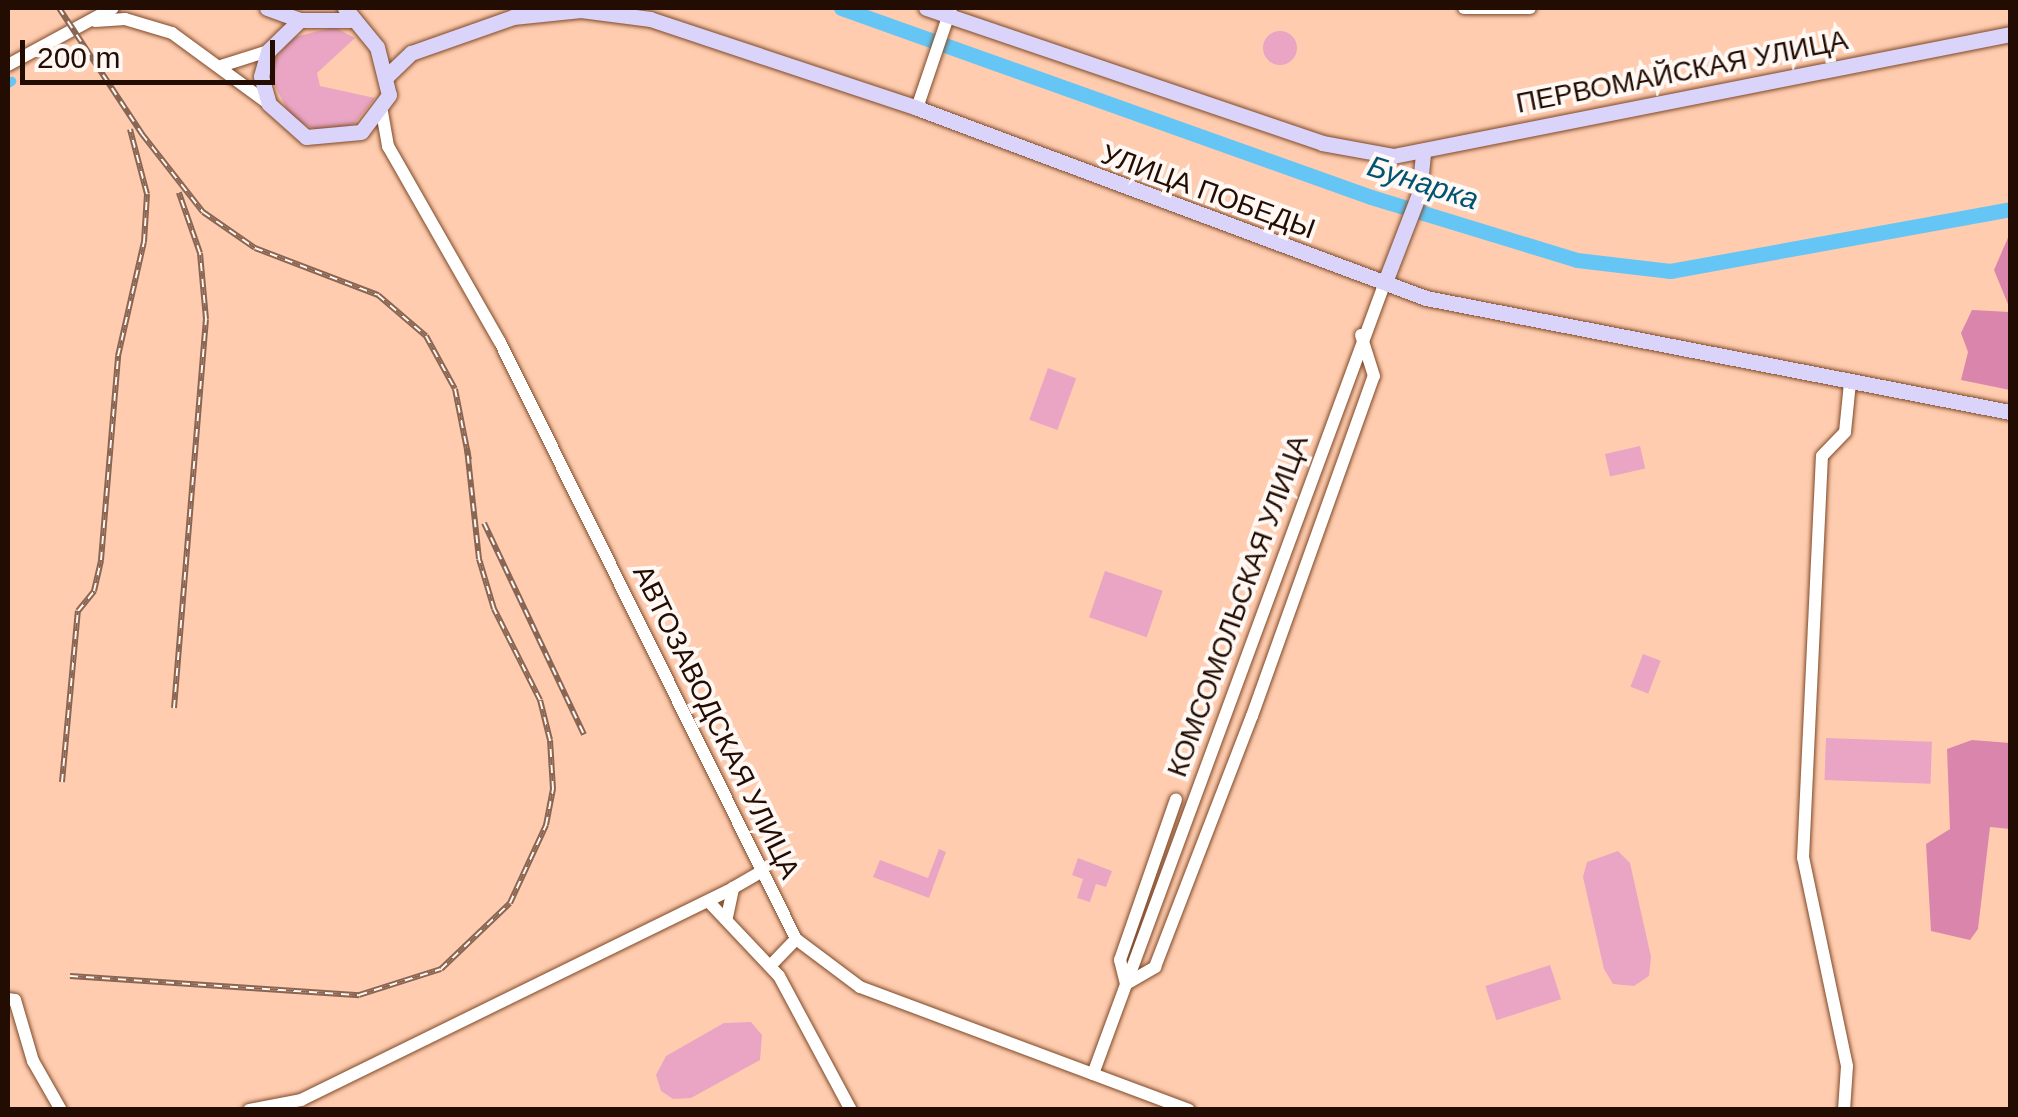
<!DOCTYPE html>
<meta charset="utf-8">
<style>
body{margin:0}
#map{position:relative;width:2018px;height:1117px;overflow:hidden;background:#ffccaf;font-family:Arial,sans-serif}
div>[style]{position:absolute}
.green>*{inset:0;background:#e9a5c3;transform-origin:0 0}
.round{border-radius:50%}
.forest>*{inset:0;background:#da86ac}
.canal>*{height:9px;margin:-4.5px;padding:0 4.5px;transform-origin:4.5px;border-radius:4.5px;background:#65c6f5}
.river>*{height:15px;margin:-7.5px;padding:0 7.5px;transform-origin:7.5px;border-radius:7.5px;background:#65c6f5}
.roads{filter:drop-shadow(0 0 2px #7f4927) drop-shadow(0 0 2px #7f4927)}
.minor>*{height:12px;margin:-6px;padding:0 6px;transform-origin:6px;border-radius:6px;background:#fff}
.major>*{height:15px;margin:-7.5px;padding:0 7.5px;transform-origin:7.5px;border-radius:7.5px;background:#dad4fa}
.rail>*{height:6px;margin-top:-3px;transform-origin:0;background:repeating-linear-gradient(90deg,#fff8f4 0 8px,#896653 0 16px);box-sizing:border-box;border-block:2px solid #896653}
span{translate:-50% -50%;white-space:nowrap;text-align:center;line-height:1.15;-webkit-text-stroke:8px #fff8f4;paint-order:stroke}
.street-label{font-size:28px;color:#230d02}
.water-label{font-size:30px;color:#005472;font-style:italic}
.frame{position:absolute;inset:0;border:10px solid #230d02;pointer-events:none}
.scale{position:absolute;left:20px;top:40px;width:255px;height:45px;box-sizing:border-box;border:5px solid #230d02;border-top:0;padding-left:12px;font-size:30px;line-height:35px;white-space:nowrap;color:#230d02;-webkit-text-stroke:8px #fff8f4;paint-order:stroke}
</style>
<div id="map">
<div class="green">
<div style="clip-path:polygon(334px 27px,355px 38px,317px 73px,320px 86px,375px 98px,354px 124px,322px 132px,292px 119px,273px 82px,276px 59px,291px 38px)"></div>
<div class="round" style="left:1263px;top:31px;width:34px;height:34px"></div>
<div style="left:1048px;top:368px;width:30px;height:55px;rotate:20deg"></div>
<div style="left:1640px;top:446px;width:23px;height:36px;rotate:77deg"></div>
<div style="left:1105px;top:571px;width:61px;height:49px;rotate:19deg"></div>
<div style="left:1643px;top:654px;width:19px;height:35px;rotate:21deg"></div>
<div style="left:1826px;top:738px;width:106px;height:42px;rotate:2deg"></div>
<div style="clip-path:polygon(939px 849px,946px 852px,929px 898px,873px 877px,880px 860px,928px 878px)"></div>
<div style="clip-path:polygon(1618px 851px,1630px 863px,1651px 957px,1649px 976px,1634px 986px,1613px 984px,1604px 969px,1583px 877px,1587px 862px)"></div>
<div style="clip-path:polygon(1078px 858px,1112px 871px,1106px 887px,1096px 884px,1090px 902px,1077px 898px,1083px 879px,1072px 875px)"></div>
<div style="left:1550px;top:965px;width:36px;height:68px;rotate:72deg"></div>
<div style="clip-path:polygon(751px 1022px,762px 1035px,760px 1060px,691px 1098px,673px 1099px,661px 1091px,656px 1075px,666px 1056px,724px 1023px)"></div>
</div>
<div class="forest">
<div style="clip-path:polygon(2010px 233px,2010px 309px,1994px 270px)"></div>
<div style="clip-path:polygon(1972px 310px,2010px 312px,2010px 390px,1961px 380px,1968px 352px,1961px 333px)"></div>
<div style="clip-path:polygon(1972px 740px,2010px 743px,2010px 829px,1990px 827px,1978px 929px,1970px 940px,1931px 931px,1926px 844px,1950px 829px,1947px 749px)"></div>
</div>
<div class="canal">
<div style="left:8px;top:83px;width:4px;rotate:-34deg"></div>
</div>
<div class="river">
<div style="left:841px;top:8px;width:563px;rotate:19.63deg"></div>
<div style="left:1371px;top:197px;width:215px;rotate:17deg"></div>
<div style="left:1577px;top:260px;width:94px;rotate:6.7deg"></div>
<div style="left:1670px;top:271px;width:346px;rotate:-10.3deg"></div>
</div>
<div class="roads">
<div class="minor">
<div style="left:1464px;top:8px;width:66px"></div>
<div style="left:95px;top:21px;width:30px;rotate:-4deg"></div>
<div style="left:125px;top:19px;width:49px;rotate:16.6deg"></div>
<div style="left:172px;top:33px;width:120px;rotate:36.2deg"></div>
<div style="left:8px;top:65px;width:119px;rotate:-28.5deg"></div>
<div style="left:221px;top:66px;width:49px;rotate:-17.7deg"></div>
<div style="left:917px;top:108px;width:106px;rotate:-71.2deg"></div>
<div style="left:382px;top:112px;width:35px;rotate:80deg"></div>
<div style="left:388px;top:146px;width:226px;rotate:60.3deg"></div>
<div style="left:500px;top:342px;width:666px;rotate:63.63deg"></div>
<div style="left:796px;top:939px;width:80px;rotate:36.9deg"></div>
<div style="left:860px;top:987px;width:351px;rotate:20.5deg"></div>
<div style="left:708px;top:901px;width:103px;rotate:46.6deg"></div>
<div style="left:779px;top:976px;width:152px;rotate:61.8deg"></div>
<div style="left:727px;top:917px;width:30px;rotate:-78deg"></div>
<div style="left:733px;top:888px;width:34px;rotate:-30deg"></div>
<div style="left:771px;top:965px;width:36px;rotate:-46deg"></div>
<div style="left:1126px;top:984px;width:34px;rotate:-30deg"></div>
<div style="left:1155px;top:967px;width:269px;rotate:-68.9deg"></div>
<div style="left:1252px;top:716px;width:361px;rotate:-70.3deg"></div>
<div style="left:1374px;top:376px;width:43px;rotate:-107.6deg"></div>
<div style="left:1126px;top:984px;width:25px;rotate:-104deg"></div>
<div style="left:1120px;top:960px;width:170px;rotate:-70.8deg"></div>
<div style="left:8px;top:999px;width:7px;rotate:8deg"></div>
<div style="left:15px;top:1000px;width:64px;rotate:73.6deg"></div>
<div style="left:33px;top:1061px;width:56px;rotate:60.3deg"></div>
<div style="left:1093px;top:1074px;width:844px;rotate:-69.76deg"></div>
<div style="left:249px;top:1110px;width:53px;rotate:-10.9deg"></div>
<div style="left:301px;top:1100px;width:481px;rotate:-26.1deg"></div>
<div style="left:1844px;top:1110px;width:44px;rotate:-86.1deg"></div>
<div style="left:1847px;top:1066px;width:213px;rotate:-101.9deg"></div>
<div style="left:1803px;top:858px;width:402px;rotate:-87.3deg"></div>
<div style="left:1822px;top:456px;width:33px;rotate:-46deg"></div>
<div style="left:1845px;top:432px;width:49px;rotate:-84.2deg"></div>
</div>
<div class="major">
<div style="left:267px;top:8px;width:35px;rotate:20deg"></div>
<div style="left:345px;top:8px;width:50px;rotate:50.6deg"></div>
<div style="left:377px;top:47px;width:49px;rotate:76deg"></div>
<div style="left:389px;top:95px;width:46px;rotate:127.1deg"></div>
<div style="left:361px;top:132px;width:55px;rotate:174.8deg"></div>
<div style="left:306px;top:137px;width:50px;rotate:-138.3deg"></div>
<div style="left:269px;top:104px;width:29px;rotate:-106deg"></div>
<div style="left:261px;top:76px;width:26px;rotate:-74deg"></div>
<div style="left:268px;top:51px;width:45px;rotate:-44.1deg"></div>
<div style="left:300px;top:20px;width:50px"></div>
<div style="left:926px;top:8px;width:418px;rotate:18.8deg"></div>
<div style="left:1322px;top:143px;width:72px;rotate:10.4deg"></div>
<div style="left:1393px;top:156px;width:629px;rotate:-11.18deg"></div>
<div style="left:388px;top:75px;width:32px;rotate:-44deg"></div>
<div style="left:411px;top:53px;width:108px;rotate:-19.4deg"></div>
<div style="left:513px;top:17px;width:68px;rotate:-5.9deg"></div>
<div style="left:581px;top:10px;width:70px;rotate:7.4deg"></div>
<div style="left:650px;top:19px;width:281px;rotate:18.4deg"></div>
<div style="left:917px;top:108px;width:543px;rotate:20.47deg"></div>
<div style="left:1426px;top:298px;width:595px;rotate:11.05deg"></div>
<div style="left:1385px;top:282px;width:94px;rotate:-68.9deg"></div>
<div style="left:1419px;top:194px;width:40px;rotate:-84.3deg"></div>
</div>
</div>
<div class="rail">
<div style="left:59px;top:8px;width:151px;rotate:56.6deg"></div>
<div style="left:142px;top:134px;width:99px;rotate:52deg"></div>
<div style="left:203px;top:212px;width:63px;rotate:34.7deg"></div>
<div style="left:255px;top:248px;width:132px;rotate:20.9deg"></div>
<div style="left:378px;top:295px;width:63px;rotate:40.5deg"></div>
<div style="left:426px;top:336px;width:60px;rotate:61.3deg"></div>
<div style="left:455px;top:389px;width:72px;rotate:78.8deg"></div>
<div style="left:484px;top:523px;width:234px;rotate:64.7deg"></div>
<div style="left:174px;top:708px;width:390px;rotate:-85.3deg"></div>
<div style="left:206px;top:319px;width:66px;rotate:-95.2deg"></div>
<div style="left:200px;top:253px;width:64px;rotate:-109.3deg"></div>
<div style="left:62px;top:782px;width:172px;rotate:-84.7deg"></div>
<div style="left:78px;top:611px;width:26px;rotate:-51deg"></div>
<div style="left:94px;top:591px;width:32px;rotate:-77deg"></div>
<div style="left:101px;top:560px;width:205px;rotate:-85.2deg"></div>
<div style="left:118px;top:356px;width:117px;rotate:-77.2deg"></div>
<div style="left:144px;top:242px;width:48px;rotate:-86.4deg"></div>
<div style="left:147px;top:194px;width:67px;rotate:-104.7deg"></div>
<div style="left:70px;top:976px;width:290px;rotate:3.8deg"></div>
<div style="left:359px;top:995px;width:86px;rotate:-17.6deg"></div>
<div style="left:441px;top:969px;width:95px;rotate:-43.7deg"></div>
<div style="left:510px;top:903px;width:86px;rotate:-65.2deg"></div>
<div style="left:546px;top:825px;width:37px;rotate:-79deg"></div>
<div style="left:553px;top:789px;width:49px;rotate:-93.5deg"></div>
<div style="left:550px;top:740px;width:41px;rotate:-104deg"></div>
<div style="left:540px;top:700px;width:102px;rotate:-116.8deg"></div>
<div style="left:494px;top:609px;width:52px;rotate:-106.7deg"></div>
<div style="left:479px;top:559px;width:111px;rotate:-96.2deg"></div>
</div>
<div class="street-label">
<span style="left:1682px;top:72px;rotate:-11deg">ПЕРВОМАЙСКАЯ УЛИЦА</span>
<span style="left:1208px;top:192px;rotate:20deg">УЛИЦА ПОБЕДЫ</span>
<span style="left:1238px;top:606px;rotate:-70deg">КОМСОМОЛЬСКАЯ УЛИЦА</span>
<span style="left:716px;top:722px;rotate:64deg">АВТОЗАВОДСКАЯ УЛИЦА</span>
</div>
<div class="water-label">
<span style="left:1423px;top:183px;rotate:18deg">Бунарка</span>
</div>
<div class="frame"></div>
<div class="scale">200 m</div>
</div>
